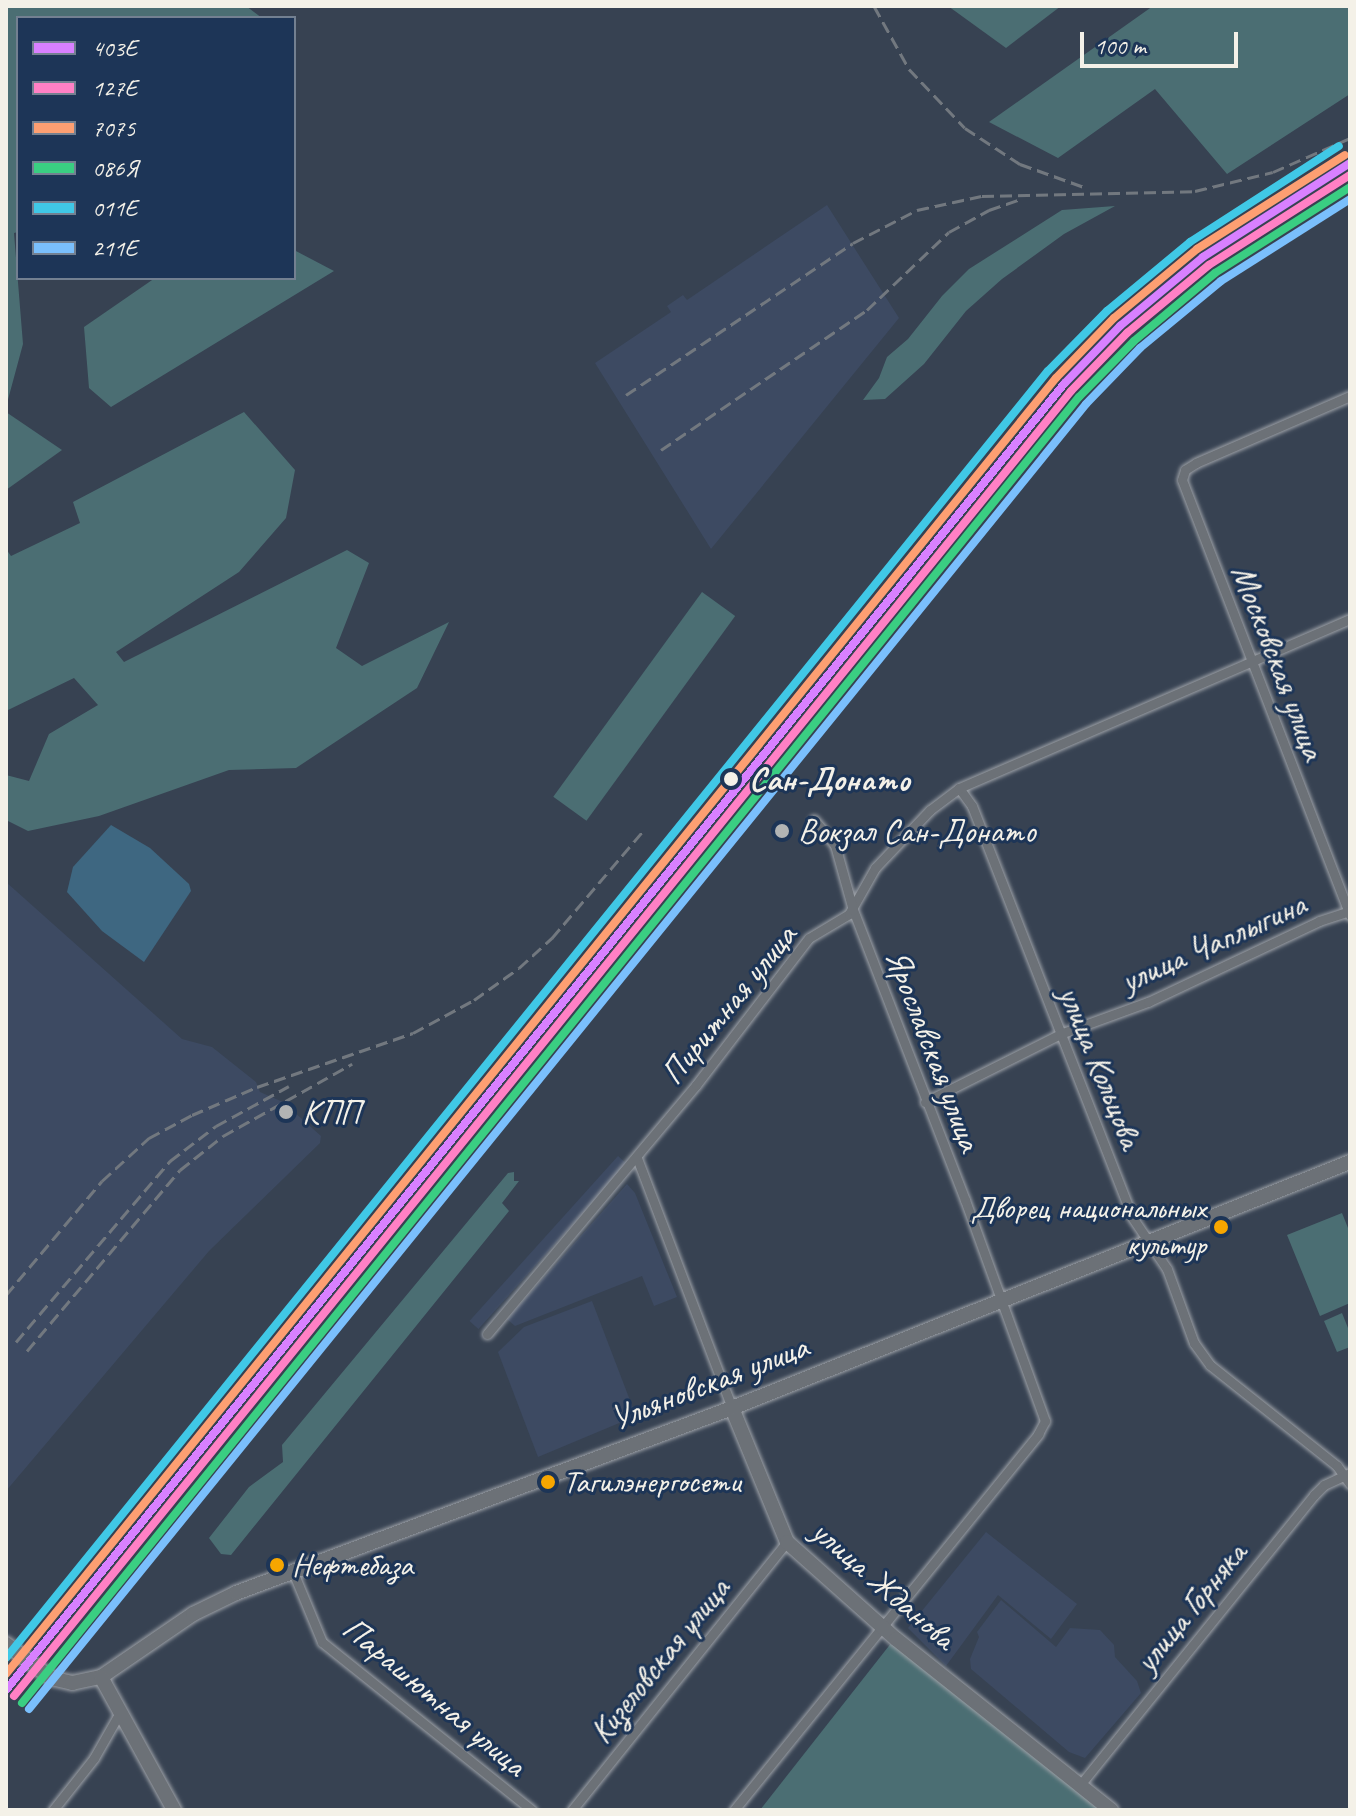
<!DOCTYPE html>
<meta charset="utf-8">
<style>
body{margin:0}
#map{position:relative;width:1356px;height:1816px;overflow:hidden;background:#374252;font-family:Caveat,sans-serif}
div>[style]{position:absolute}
.built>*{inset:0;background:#3d4a62;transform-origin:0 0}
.green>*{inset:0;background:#4b6e73;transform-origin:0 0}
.water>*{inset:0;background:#3e6781}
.roads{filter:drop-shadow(0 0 2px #9da1a7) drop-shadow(0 0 2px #9da1a7)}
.street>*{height:9px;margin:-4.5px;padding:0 4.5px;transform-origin:4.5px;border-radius:4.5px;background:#6c7177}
.secondary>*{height:14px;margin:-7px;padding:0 7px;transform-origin:7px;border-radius:7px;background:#6c7177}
.rail>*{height:3px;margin-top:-1.5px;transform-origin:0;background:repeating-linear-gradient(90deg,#72787f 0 12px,transparent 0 18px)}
.rail-1>*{height:8px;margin:-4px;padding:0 4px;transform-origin:4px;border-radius:4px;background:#d880ff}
.rail-2>*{height:8px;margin:-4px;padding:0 4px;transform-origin:4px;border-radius:4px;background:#ff80c5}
.rail-3>*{height:8px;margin:-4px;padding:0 4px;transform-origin:4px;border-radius:4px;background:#fd9f72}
.rail-4>*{height:8px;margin:-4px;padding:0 4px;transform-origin:4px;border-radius:4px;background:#3ace82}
.rail-5>*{height:8px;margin:-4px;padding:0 4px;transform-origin:4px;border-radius:4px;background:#40c8e6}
.rail-6>*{height:8px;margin:-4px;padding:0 4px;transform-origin:4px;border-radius:4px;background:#7abffc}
.dots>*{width:22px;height:22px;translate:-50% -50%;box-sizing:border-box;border:4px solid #1d3557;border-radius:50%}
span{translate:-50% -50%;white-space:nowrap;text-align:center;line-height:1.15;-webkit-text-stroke:6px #1d3557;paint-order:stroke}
.bus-label{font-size:32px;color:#f4f1e8}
.right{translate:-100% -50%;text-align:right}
.left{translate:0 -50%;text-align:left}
.street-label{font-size:34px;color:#f4f1e8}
.stop-label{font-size:34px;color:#f4f1e8;font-weight:700}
.poi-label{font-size:34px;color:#f4f1e8}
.frame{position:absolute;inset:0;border:8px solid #f4f1e8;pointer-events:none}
.legend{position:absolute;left:16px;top:16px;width:280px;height:264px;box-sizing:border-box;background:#1d3557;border:2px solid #738091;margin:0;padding:10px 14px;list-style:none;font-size:24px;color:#f4f1e8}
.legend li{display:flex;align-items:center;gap:16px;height:40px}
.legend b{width:40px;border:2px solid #738091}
.scale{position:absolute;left:1080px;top:32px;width:158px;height:36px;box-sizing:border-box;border:4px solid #f4f1e8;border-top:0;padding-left:10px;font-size:24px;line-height:28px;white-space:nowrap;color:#f4f1e8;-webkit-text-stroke:6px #1d3557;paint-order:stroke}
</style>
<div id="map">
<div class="built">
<div style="clip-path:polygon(827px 205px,899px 318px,711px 549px,595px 363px,671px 312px,667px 306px,683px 295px,687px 300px)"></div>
<div style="clip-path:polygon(6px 882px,182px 1039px,212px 1047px,256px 1082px,260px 1092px,283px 1102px,321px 1136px,320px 1143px,209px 1251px,6px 1491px)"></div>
<div style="left:618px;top:1156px;width:12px;height:222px;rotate:42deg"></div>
<div style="clip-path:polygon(627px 1184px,635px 1193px,677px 1297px,654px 1306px,642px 1276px,515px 1326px,507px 1319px)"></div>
<div style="clip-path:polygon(592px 1301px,636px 1416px,538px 1457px,498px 1352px,524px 1327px)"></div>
<div style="clip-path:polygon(986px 1532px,1077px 1604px,1051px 1639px,998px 1595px,946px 1666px,908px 1628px)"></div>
<div style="clip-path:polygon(1001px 1600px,1056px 1647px,1070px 1628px,1100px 1630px,1114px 1645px,1115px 1657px,1137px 1681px,1141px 1693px,1085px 1758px,1069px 1752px,971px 1669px,970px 1659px,979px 1637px,977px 1632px)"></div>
</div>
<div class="green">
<div style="clip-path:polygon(6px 6px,246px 6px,262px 18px,18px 18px,18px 232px,14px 233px,23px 344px,6px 407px)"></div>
<div style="clip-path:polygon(948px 6px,1061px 6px,1006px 48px)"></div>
<div style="clip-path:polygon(1153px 6px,1350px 6px,1350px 94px,1227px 174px,1155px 89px,1058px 158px,989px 122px)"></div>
<div style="clip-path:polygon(1115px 206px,1064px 234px,1002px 279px,966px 311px,924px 364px,885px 399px,863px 400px,879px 378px,887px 357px,908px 339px,942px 296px,969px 269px,1062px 210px)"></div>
<div style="clip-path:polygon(294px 250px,334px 271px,111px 407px,89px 388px,84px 327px,155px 278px,294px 278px)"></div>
<div style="clip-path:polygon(6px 412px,62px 450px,6px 490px)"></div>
<div style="clip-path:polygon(244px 412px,295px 470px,286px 518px,239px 572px,116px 652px,124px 662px,347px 550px,369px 563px,336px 648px,362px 666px,449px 622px,417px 688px,296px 768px,229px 770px,99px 816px,28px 831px,6px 820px,6px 775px,29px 781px,49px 734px,98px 705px,74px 678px,6px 711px,6px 549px,11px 556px,80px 523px,73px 502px)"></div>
<div style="left:702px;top:592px;width:41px;height:253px;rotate:36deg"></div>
<div style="clip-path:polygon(514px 1172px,514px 1181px,519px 1181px,502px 1203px,509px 1211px,231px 1555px,221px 1554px,209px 1538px,249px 1487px,283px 1462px,282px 1445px,508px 1173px)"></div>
<div style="clip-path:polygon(1342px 1213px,1350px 1233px,1350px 1303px,1320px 1316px,1287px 1235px)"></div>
<div style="clip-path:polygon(1342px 1313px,1350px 1333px,1350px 1347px,1337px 1352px,1324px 1321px)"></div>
<div style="clip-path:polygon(892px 1642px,1100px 1810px,760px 1810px)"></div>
</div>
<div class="water">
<div style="clip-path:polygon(111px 825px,150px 848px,189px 884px,191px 891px,144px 962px,102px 931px,67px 892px,73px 867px)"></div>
</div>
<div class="roads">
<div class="street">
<div style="left:1350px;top:396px;width:168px;rotate:156.5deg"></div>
<div style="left:1196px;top:463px;width:13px;rotate:148deg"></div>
<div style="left:1185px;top:470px;width:10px;rotate:107deg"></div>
<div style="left:1182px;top:480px;width:467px;rotate:68.9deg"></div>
<div style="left:959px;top:788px;width:22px;rotate:54deg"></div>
<div style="left:972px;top:806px;width:441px;rotate:68.7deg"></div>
<div style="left:1132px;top:1217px;width:63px;rotate:56.1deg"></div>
<div style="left:1167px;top:1269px;width:79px;rotate:70deg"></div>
<div style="left:1194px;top:1343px;width:27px;rotate:54deg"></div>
<div style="left:1210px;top:1365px;width:162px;rotate:38.5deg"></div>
<div style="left:1337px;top:1466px;width:22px;rotate:54deg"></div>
<div style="left:925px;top:1102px;width:151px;rotate:-26.7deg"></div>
<div style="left:1060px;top:1034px;width:94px;rotate:-20deg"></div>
<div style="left:1148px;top:1002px;width:189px;rotate:-25.3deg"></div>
<div style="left:1319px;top:921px;width:33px;rotate:-18deg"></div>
<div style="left:637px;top:1158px;width:267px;rotate:69.2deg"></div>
<div style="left:487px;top:1334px;width:325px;rotate:-50deg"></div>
<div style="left:696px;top:1085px;width:185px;rotate:-52.5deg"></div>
<div style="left:809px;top:938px;width:47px;rotate:-31deg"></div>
<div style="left:849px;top:914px;width:53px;rotate:-60.5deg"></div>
<div style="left:875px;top:868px;width:80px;rotate:-46.5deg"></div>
<div style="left:930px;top:810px;width:36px;rotate:-37deg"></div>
<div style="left:959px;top:788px;width:426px;rotate:-23.4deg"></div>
<div style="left:293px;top:1572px;width:76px;rotate:67.5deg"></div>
<div style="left:322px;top:1642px;width:269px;rotate:38.7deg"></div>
<div style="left:1080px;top:1785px;width:373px;rotate:-51.1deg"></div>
<div style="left:1314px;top:1495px;width:14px;rotate:-45deg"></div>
<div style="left:1324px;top:1485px;width:29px;rotate:-25deg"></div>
<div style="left:53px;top:1810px;width:66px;rotate:-51.7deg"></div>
<div style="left:94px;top:1758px;width:51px;rotate:-60.4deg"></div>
<div style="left:572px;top:1810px;width:344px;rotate:-51.3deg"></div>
<div style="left:734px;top:1810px;width:484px;rotate:-51deg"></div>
<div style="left:1038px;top:1434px;width:15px;rotate:-62deg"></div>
<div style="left:1045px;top:1421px;width:235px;rotate:-109.9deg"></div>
<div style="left:965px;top:1200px;width:311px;rotate:-111.1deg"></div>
<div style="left:853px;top:910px;width:67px;rotate:-105.5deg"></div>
<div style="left:835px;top:845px;width:33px;rotate:-130deg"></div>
</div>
<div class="secondary">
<div style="left:732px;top:1408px;width:145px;rotate:67.7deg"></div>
<div style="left:787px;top:1542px;width:146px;rotate:41.7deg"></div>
<div style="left:896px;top:1639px;width:275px;rotate:38.5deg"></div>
<div style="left:6px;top:1644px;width:56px;rotate:37.1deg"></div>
<div style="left:51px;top:1678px;width:22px;rotate:13deg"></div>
<div style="left:72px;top:1683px;width:30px;rotate:-12deg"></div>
<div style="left:101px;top:1677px;width:112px;rotate:-34.4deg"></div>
<div style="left:193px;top:1614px;width:48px;rotate:-26deg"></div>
<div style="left:236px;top:1593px;width:529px;rotate:-20.45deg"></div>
<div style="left:732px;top:1408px;width:665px;rotate:-21.71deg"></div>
<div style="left:101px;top:1677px;width:152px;rotate:61.2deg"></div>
</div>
</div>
<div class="rail">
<div style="left:874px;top:6px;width:72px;rotate:60.9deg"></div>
<div style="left:909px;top:69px;width:81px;rotate:46.5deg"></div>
<div style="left:965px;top:128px;width:66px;rotate:33.2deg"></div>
<div style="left:1020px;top:164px;width:68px;rotate:19.8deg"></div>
<div style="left:626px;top:395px;width:273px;rotate:-33.8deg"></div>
<div style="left:853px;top:243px;width:72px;rotate:-27.3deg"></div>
<div style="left:917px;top:210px;width:66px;rotate:-12.2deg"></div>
<div style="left:982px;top:196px;width:213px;rotate:-1.3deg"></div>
<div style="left:1195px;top:191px;width:80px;rotate:-13.7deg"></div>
<div style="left:1273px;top:172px;width:84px;rotate:-23.8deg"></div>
<div style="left:661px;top:450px;width:249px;rotate:-34.2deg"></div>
<div style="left:867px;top:310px;width:113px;rotate:-43.6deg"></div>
<div style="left:949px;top:232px;width:46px;rotate:-28.8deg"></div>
<div style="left:989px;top:210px;width:31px;rotate:-19deg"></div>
<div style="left:6px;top:1295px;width:149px;rotate:-49.9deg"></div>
<div style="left:102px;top:1181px;width:64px;rotate:-42.5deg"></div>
<div style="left:149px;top:1138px;width:49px;rotate:-28.1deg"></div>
<div style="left:192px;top:1115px;width:71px;rotate:-23.3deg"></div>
<div style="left:257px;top:1087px;width:165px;rotate:-19.1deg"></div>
<div style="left:413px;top:1033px;width:69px;rotate:-28.4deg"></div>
<div style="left:474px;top:1000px;width:55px;rotate:-35.4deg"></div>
<div style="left:519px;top:968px;width:45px;rotate:-42.3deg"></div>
<div style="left:552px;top:938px;width:140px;rotate:-49.6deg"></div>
<div style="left:16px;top:1342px;width:238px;rotate:-49.6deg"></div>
<div style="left:170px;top:1161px;width:58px;rotate:-37.3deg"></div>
<div style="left:216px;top:1126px;width:83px;rotate:-28.7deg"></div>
<div style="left:27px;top:1351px;width:237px;rotate:-49.8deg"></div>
<div style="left:180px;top:1170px;width:55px;rotate:-38.3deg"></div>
<div style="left:223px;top:1136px;width:148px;rotate:-29.2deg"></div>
</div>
<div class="rail-1">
<div style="left:6px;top:1690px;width:1681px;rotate:-50.99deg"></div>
<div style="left:1064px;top:384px;width:81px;rotate:-46deg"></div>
<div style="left:1120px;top:326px;width:108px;rotate:-39.7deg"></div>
<div style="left:1203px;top:257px;width:174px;rotate:-32.6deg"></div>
</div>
<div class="rail-2">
<div style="left:14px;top:1696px;width:1679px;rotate:-50.99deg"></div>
<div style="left:1071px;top:391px;width:81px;rotate:-46deg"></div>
<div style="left:1127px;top:333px;width:107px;rotate:-39.7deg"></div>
<div style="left:1209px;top:265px;width:167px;rotate:-32.6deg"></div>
</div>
<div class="rail-3">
<div style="left:6px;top:1674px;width:1668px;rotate:-50.99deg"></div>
<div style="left:1056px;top:378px;width:83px;rotate:-46deg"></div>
<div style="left:1114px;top:318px;width:108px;rotate:-39.7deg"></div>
<div style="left:1197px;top:249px;width:175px;rotate:-32.4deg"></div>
</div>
<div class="rail-4">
<div style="left:22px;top:1703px;width:1680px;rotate:-51.02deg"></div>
<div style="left:1079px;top:397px;width:78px;rotate:-45.5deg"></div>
<div style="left:1134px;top:341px;width:106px;rotate:-40deg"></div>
<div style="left:1215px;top:273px;width:160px;rotate:-32.5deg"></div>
</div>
<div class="rail-5">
<div style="left:6px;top:1658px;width:1656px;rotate:-51.01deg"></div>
<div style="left:1048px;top:371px;width:84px;rotate:-45.5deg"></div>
<div style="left:1107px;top:311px;width:108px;rotate:-39.7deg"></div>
<div style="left:1190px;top:242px;width:177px;rotate:-32.8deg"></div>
</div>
<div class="rail-6">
<div style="left:29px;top:1709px;width:1679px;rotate:-50.99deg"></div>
<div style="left:1086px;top:404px;width:78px;rotate:-46deg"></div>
<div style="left:1140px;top:348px;width:105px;rotate:-39.6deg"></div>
<div style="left:1221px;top:281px;width:153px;rotate:-32.4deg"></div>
</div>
<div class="dots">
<div style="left:731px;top:779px;background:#f4f1e8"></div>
<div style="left:782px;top:831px;background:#b2b4b4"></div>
<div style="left:286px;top:1112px;background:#b2b4b4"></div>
<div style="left:1221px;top:1227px;background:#f7a600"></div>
<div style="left:548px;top:1482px;background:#f7a600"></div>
<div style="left:277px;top:1565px;background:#f7a600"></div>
</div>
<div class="bus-label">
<span class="right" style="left:1206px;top:1227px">Дворец национальных<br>культур</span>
<span class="left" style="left:563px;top:1482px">Тагилэнергосети</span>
<span class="left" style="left:292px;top:1565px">Нефтебаза</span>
</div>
<div class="street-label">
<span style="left:1279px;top:662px;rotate:69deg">Московская улица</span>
<span style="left:1213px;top:942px;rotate:-24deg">улица Чаплыгина</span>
<span style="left:728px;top:1004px;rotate:-51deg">Пиритная улица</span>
<span style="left:934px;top:1050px;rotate:69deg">Ярославская улица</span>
<span style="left:1101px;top:1067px;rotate:68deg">улица Кольцова</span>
<span style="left:709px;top:1382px;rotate:-21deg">Ульяновская улица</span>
<span style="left:884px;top:1584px;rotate:41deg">улица Жданова</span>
<span style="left:1190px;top:1607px;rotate:-51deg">улица Горняка</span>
<span style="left:659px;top:1660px;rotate:-51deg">Кизеловская улица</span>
<span style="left:435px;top:1696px;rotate:40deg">Парашютная улица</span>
</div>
<div class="stop-label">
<span class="left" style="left:749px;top:779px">Сан-Донато</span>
</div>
<div class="poi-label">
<span class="left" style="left:798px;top:831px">Вокзал Сан-Донато</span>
<span class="left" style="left:302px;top:1112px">КПП</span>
</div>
<div class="frame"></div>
<ul class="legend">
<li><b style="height:10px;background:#d880ff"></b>403Е</li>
<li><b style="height:10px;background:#ff80c5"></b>127Е</li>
<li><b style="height:10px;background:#fd9f72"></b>7075</li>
<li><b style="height:10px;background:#3ace82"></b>086Я</li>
<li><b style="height:10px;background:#40c8e6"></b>011Е</li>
<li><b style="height:10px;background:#7abffc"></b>211Е</li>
</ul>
<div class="scale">100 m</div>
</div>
